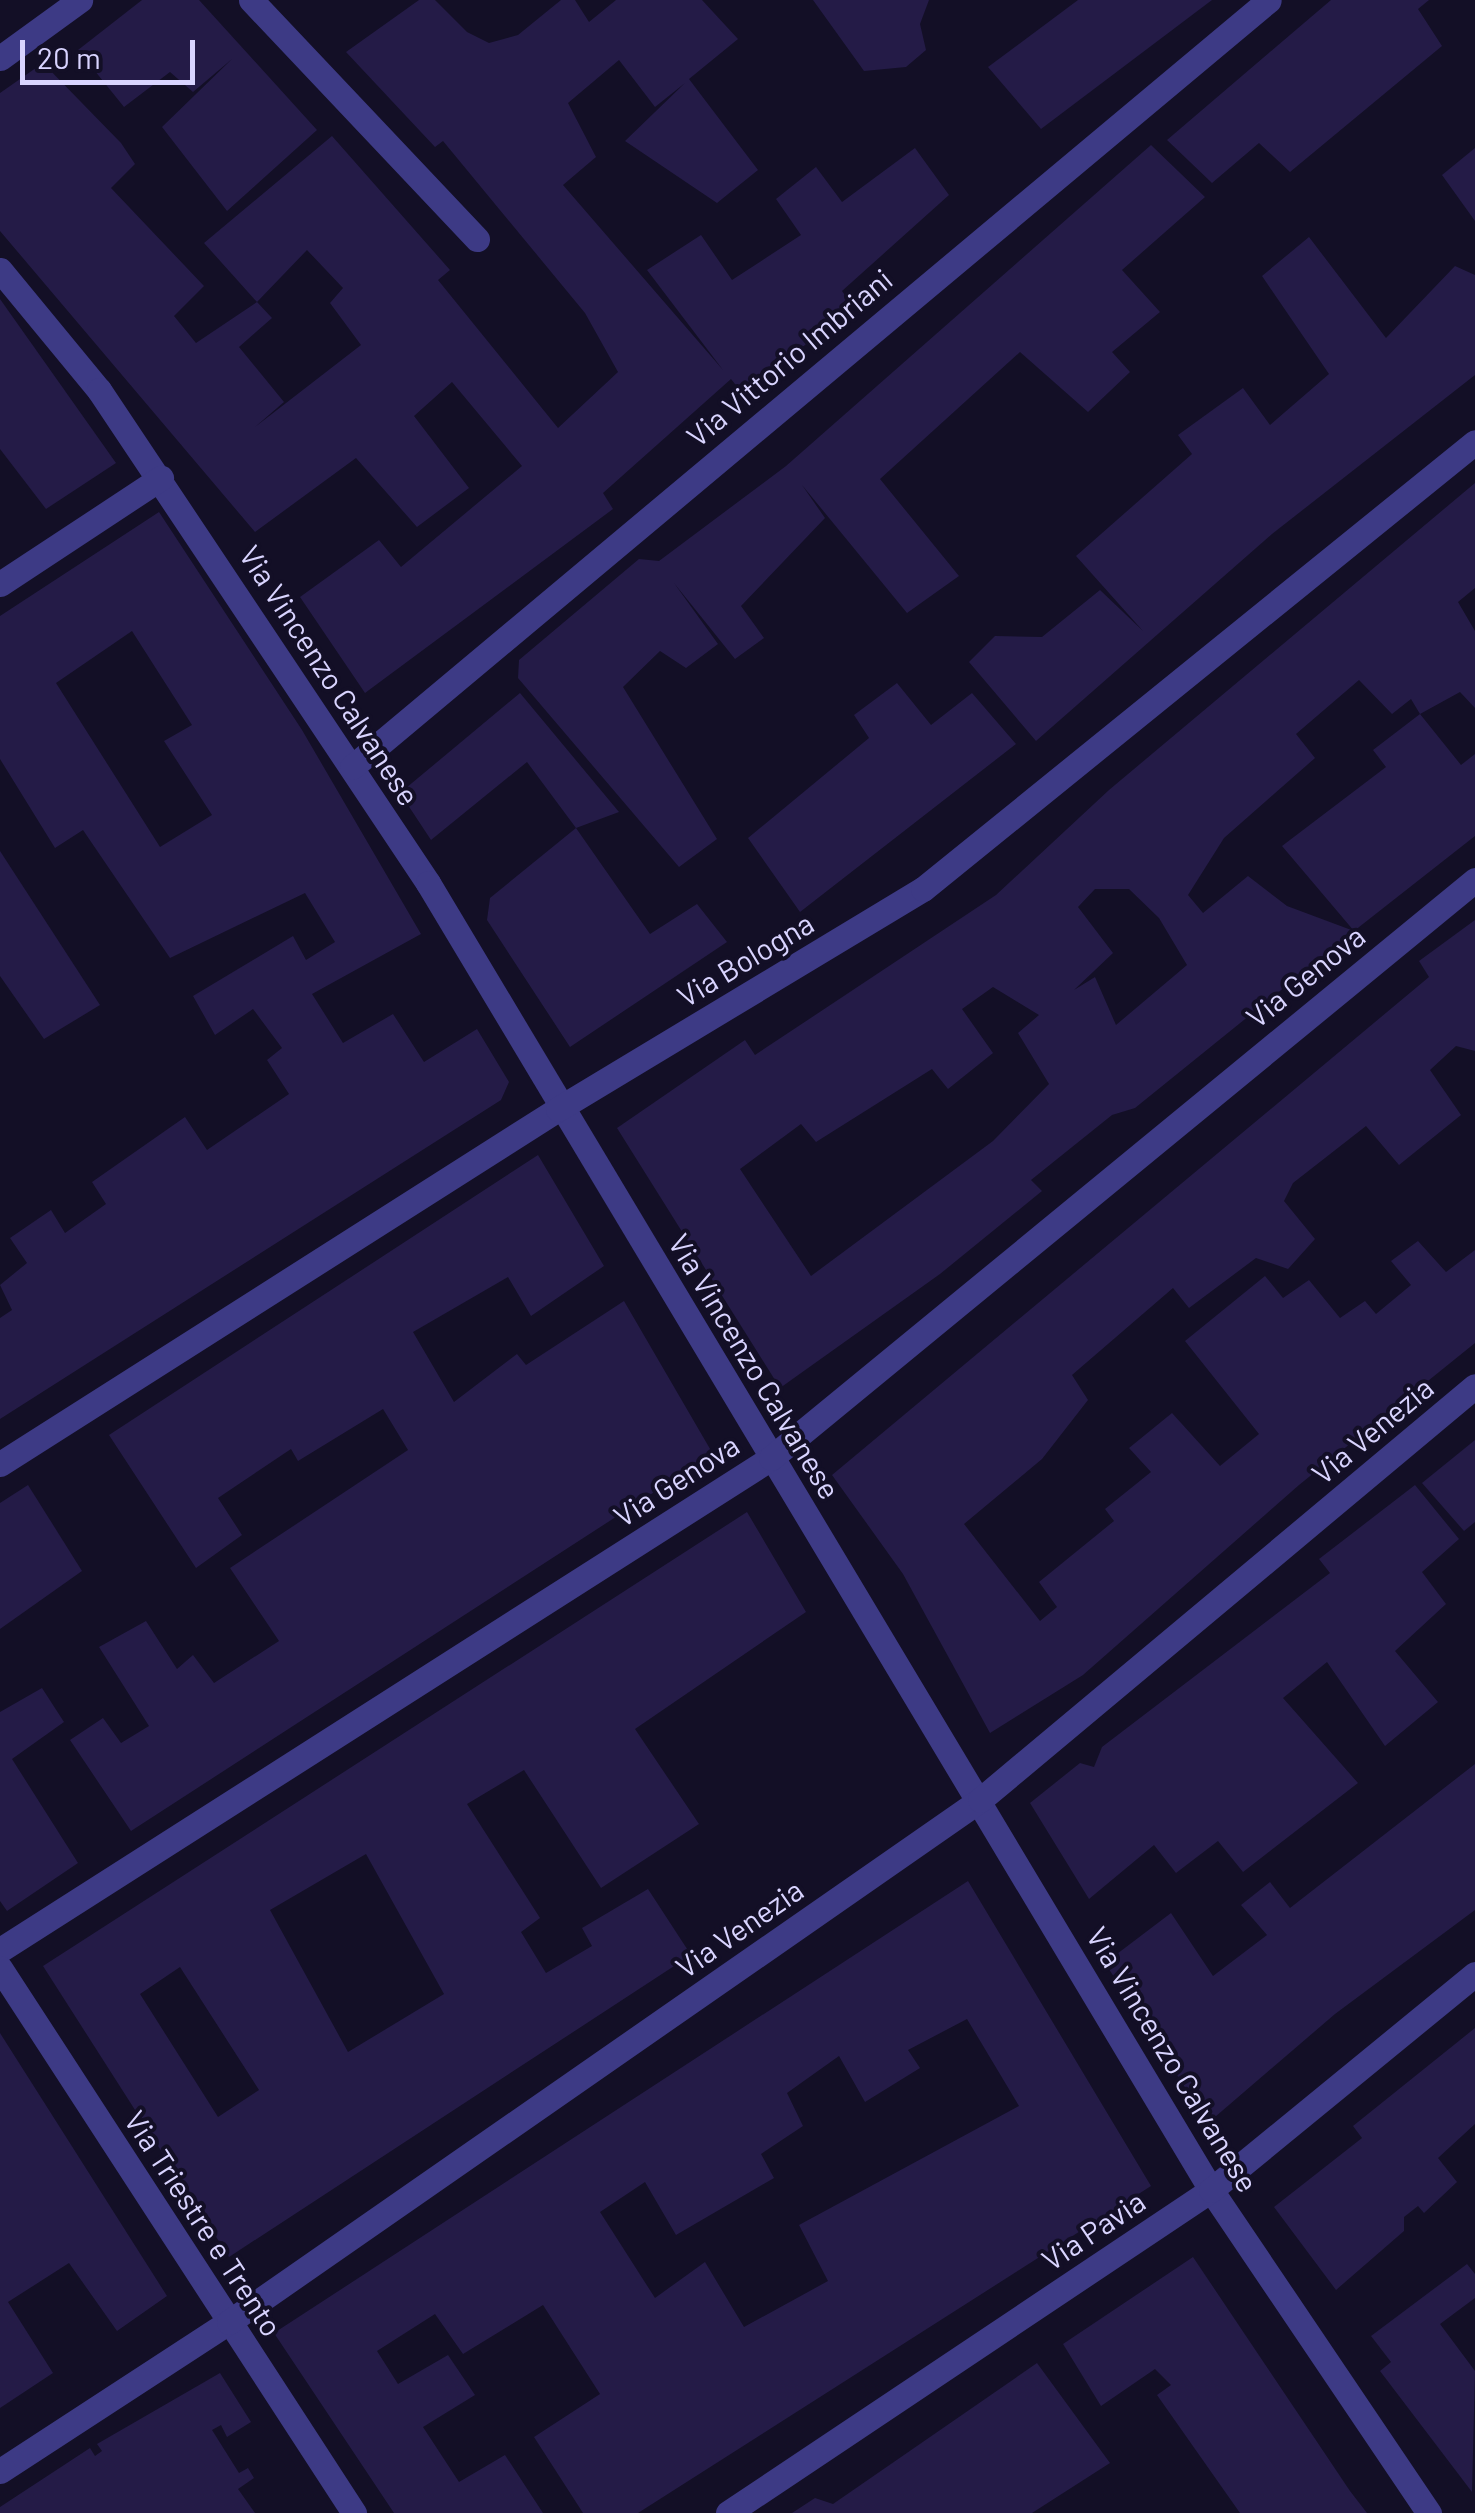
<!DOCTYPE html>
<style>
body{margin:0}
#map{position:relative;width:1475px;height:2513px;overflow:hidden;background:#130f26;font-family:Barlow,sans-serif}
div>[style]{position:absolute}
.building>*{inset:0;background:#241b47}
.minor>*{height:25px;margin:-12.5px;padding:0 12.5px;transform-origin:12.5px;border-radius:12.5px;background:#3d3a85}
span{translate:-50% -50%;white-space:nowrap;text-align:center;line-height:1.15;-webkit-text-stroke:8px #130f26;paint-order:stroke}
.street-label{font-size:30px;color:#d9d4ff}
.scale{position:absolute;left:20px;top:40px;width:175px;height:45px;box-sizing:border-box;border:5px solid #d9d4ff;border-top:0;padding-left:12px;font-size:30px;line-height:35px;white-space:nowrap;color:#d9d4ff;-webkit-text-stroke:8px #130f26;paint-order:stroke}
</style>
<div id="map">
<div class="building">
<div style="clip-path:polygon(142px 0,199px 0,317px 130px,227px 211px,162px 127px,232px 59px,193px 92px,170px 72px,124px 107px,78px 50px)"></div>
<div style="clip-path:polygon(evenodd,419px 0,435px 0,467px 32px,489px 43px,518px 35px,561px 0,575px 0,589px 22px,616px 0,702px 0,738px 39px,689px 79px,758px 170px,717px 203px,625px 141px,685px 83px,655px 107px,619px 60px,568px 103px,596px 157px,563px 185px,723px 370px,647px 270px,701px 235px,732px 280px,801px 235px,776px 199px,816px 167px,842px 202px,915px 148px,949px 195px,842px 291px,853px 307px,743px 394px,731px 379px,603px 493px,613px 509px,365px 693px,300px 597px,379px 540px,401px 567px,522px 466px,452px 382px,414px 416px,469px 488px,417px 527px,356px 458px,255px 532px,0 231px,0 93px,43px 63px,121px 143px,135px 164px,111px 188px,204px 286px,174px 316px,196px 343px,257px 302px,204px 243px,332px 136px,450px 270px,438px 280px,558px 428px,618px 372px,585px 313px,443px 141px,435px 147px,346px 52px,419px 0,307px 250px,343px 288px,330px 303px,361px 345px,255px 427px,284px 402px,239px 347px,272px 318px,257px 302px,307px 250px)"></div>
<div style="clip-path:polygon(813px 0,929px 0,920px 24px,926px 50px,906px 67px,864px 71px)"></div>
<div style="clip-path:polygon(1078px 0,1212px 0,1041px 129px,988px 67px)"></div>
<div style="clip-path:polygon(1331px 0,1429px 0,1418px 9px,1442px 46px,1290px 172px,1259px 143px,1212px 183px,1167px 140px)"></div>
<div style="clip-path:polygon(1151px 145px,1205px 197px,1122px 270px,1160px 312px,1112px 352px,1130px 372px,1088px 412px,1020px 352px,880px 479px,959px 576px,907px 613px,802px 485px,825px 518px,741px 606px,764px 638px,735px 659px,674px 583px,718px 644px,686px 668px,660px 651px,623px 687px,717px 839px,679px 867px,518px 678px,519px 660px,639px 559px,659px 561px,786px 466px)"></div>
<div style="clip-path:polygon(1475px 148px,1475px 221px,1442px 175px)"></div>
<div style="clip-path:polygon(1309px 237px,1386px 338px,1455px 266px,1475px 275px,1475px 375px,1272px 534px,1036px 741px,969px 662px,995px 636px,1042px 637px,1100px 590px,1143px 631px,1076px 556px,1192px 454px,1178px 435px,1243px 388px,1270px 425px,1329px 374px,1262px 276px)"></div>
<div style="clip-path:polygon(0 299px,116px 463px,46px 509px,0 449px)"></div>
<div style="clip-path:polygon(evenodd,1475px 483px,1475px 588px,1458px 602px,1475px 631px,1475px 708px,1460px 692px,1420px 714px,1411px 699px,1392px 714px,1359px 680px,1296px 734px,1315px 758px,1224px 838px,1188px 895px,1203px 913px,1248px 876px,1287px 906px,1354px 931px,1135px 1108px,1112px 1115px,1031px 1180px,1042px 1191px,940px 1274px,780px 1388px,617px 1128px,745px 1040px,755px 1055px,996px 895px,1109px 790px,1475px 483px,1095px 889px,1129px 889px,1159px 918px,1187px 965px,1116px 1025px,1095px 977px,1074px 990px,1113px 953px,1078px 907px,1095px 889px,1475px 483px,993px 987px,1039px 1015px,1018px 1033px,1049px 1084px,993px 1141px,811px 1276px,740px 1169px,801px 1124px,816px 1142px,932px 1069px,948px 1089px,993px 1053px,962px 1009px,993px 987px)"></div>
<div style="clip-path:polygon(evenodd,159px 512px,302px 730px,421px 934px,312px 994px,343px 1043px,393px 1014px,424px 1062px,477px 1029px,509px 1082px,501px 1100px,0 1419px,0 1318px,12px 1310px,0 1285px,27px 1263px,10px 1238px,51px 1210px,65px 1233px,106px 1204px,92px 1182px,185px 1117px,207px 1150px,289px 1094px,267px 1060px,282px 1048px,253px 1009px,215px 1035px,193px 996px,293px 936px,306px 960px,335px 942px,305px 893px,170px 958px,83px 830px,55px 848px,0 759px,0 616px,159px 512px,132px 631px,192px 725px,164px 741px,212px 815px,160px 847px,56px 683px,132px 631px)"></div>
<div style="clip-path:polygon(897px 683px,931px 725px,972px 693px,1016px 744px,800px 912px,748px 838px,869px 738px,854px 715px)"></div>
<div style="clip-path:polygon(520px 693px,619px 812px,576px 828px,527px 762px,431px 840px,400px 793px)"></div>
<div style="clip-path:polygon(1420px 714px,1461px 765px,1475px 754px,1475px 836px,1354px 931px,1282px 846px,1386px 767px,1373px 750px)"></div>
<div style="clip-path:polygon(576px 828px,650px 934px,697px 904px,727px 942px,570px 1047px,487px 920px,490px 898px)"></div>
<div style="clip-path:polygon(0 851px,100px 1005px,44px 1039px,0 976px)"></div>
<div style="clip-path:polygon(1475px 920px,1475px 1051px,1456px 1046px,1430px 1070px,1461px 1115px,1399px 1165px,1366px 1126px,1293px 1183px,1284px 1201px,1315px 1239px,1288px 1269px,1256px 1258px,1189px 1308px,1173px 1288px,1072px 1375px,1088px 1400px,1042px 1459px,964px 1524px,1040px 1621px,1057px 1607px,1039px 1582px,1114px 1521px,1105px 1509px,1151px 1472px,1129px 1448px,1172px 1413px,1220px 1466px,1259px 1434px,1185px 1341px,1265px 1276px,1283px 1298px,1309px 1280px,1340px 1318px,1365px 1301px,1376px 1314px,1411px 1285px,1391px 1261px,1418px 1241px,1446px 1272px,1475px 1250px,1475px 1343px,1299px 1485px,1083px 1675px,990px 1733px,903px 1574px,832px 1475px,1429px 977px,1419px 961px)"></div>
<div style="clip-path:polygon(538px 1155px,604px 1266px,531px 1316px,508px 1277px,413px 1332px,454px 1402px,517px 1354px,526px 1365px,624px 1301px,713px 1454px,131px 1831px,70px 1740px,103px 1718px,121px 1743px,149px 1726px,99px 1647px,146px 1621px,177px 1669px,193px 1655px,214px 1683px,279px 1641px,230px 1568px,408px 1450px,383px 1409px,298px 1461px,291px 1449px,218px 1498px,242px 1535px,196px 1568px,109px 1435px)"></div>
<div style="clip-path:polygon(1475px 1440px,1475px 1522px,1464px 1531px,1422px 1483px)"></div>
<div style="clip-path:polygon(28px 1485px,82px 1571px,0 1629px,0 1503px)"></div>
<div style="clip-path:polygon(1415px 1485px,1459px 1539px,1422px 1572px,1446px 1604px,1395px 1651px,1438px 1702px,1385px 1746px,1327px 1662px,1283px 1698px,1358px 1783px,1243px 1872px,1218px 1841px,1176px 1873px,1154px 1845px,1089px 1899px,1030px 1803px,1080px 1763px,1094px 1767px,1102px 1747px,1330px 1573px,1319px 1559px)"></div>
<div style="clip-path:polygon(evenodd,747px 1512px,806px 1612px,635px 1729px,699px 1824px,601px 1888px,524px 1770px,467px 1804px,540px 1918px,521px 1932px,546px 1973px,592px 1946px,582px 1928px,648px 1889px,691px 1955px,229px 2257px,43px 1966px,747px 1512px,366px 1854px,444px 1994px,348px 2052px,270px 1910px,366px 1854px,747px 1512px,180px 1967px,259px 2090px,218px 2117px,140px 1994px,180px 1967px)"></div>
<div style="clip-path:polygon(42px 1688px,64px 1722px,12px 1759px,78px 1863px,7px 1911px,0 1901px,0 1712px)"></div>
<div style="clip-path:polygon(1475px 1764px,1475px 1910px,1335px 2014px,1208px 2123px,1105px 1963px,1171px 1913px,1213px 1976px,1267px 1935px,1241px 1905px,1270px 1882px,1290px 1908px)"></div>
<div style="clip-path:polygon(evenodd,968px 1881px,1151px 2186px,638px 2513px,583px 2513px,534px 2437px,600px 2394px,543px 2305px,463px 2354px,435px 2314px,377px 2351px,398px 2384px,448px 2355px,475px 2395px,423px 2427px,459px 2482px,505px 2455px,543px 2513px,394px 2513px,274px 2333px,968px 1881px,967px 2019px,1019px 2106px,799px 2225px,828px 2281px,744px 2327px,705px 2262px,655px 2298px,600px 2212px,645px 2182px,676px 2235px,774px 2178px,761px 2154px,803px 2126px,787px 2093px,839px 2056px,865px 2102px,920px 2068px,908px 2050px,967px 2019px)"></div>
<div style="clip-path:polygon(1475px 2028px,1475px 2124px,1438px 2158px,1457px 2182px,1424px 2213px,1418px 2206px,1404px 2217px,1404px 2231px,1336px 2290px,1274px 2207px,1362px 2138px,1353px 2126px)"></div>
<div style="clip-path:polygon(0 2033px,167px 2296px,117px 2331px,69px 2263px,8px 2302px,53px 2373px,0 2408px)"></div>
<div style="clip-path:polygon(1193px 2257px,1350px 2491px,1367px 2513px,1240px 2513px,1157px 2395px,1171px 2385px,1155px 2369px,1101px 2406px,1063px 2344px)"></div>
<div style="clip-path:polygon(1467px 2264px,1475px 2274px,1475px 2298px,1440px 2324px,1475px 2371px,1472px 2492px,1380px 2371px,1391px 2362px,1371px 2336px)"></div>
<div style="clip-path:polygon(1037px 2363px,1110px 2463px,1032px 2513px,792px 2513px,815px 2498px,833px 2504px)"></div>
<div style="clip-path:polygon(220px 2373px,251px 2422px,227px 2437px,221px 2425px,212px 2430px,239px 2473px,248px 2468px,254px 2478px,238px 2489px,255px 2513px,0 2513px,0 2507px,90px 2448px,95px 2456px,102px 2451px,97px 2444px)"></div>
</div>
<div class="minor">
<div style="left:251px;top:0;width:329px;rotate:46.6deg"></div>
<div style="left:0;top:58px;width:99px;rotate:-35.9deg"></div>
<div style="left:0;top:270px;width:156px;rotate:50.5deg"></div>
<div style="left:99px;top:390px;width:593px;rotate:56.28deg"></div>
<div style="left:428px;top:883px;width:1524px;rotate:59.07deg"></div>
<div style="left:1211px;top:2190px;width:390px;rotate:56deg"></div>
<div style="left:0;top:584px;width:193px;rotate:-33.4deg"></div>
<div style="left:352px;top:767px;width:1195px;rotate:-39.91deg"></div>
<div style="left:0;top:1464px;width:661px;rotate:-32.46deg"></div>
<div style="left:558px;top:1109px;width:426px;rotate:-31.1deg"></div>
<div style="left:923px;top:889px;width:710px;rotate:-39deg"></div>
<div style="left:0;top:1950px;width:915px;rotate:-32.54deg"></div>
<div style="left:771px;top:1458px;width:911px;rotate:-39.39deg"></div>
<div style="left:0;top:1968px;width:650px;rotate:56.99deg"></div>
<div style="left:0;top:2471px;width:273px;rotate:-33.1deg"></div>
<div style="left:229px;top:2322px;width:915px;rotate:-34.8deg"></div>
<div style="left:980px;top:1800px;width:645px;rotate:-39.91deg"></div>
<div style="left:728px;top:2513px;width:581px;rotate:-33.77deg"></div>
<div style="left:1211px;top:2190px;width:341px;rotate:-39.3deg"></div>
</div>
<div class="street-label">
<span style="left:789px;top:357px;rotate:-40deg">Via Vittorio Imbriani</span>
<span style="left:330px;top:675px;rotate:57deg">Via Vincenzo Calvanese</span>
<span style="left:745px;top:959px;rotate:-31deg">Via Bologna</span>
<span style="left:1305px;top:976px;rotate:-39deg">Via Genova</span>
<span style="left:755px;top:1366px;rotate:59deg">Via Vincenzo Calvanese</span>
<span style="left:1372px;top:1430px;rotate:-40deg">Via Venezia</span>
<span style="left:676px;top:1480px;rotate:-33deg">Via Genova</span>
<span style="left:739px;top:1928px;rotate:-35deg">Via Venezia</span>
<span style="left:1173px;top:2059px;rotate:59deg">Via Vincenzo Calvanese</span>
<span style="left:204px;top:2223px;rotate:57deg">Via Triestre e Trento</span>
<span style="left:1093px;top:2230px;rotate:-34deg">Via Pavia</span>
</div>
<div class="scale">20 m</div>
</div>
